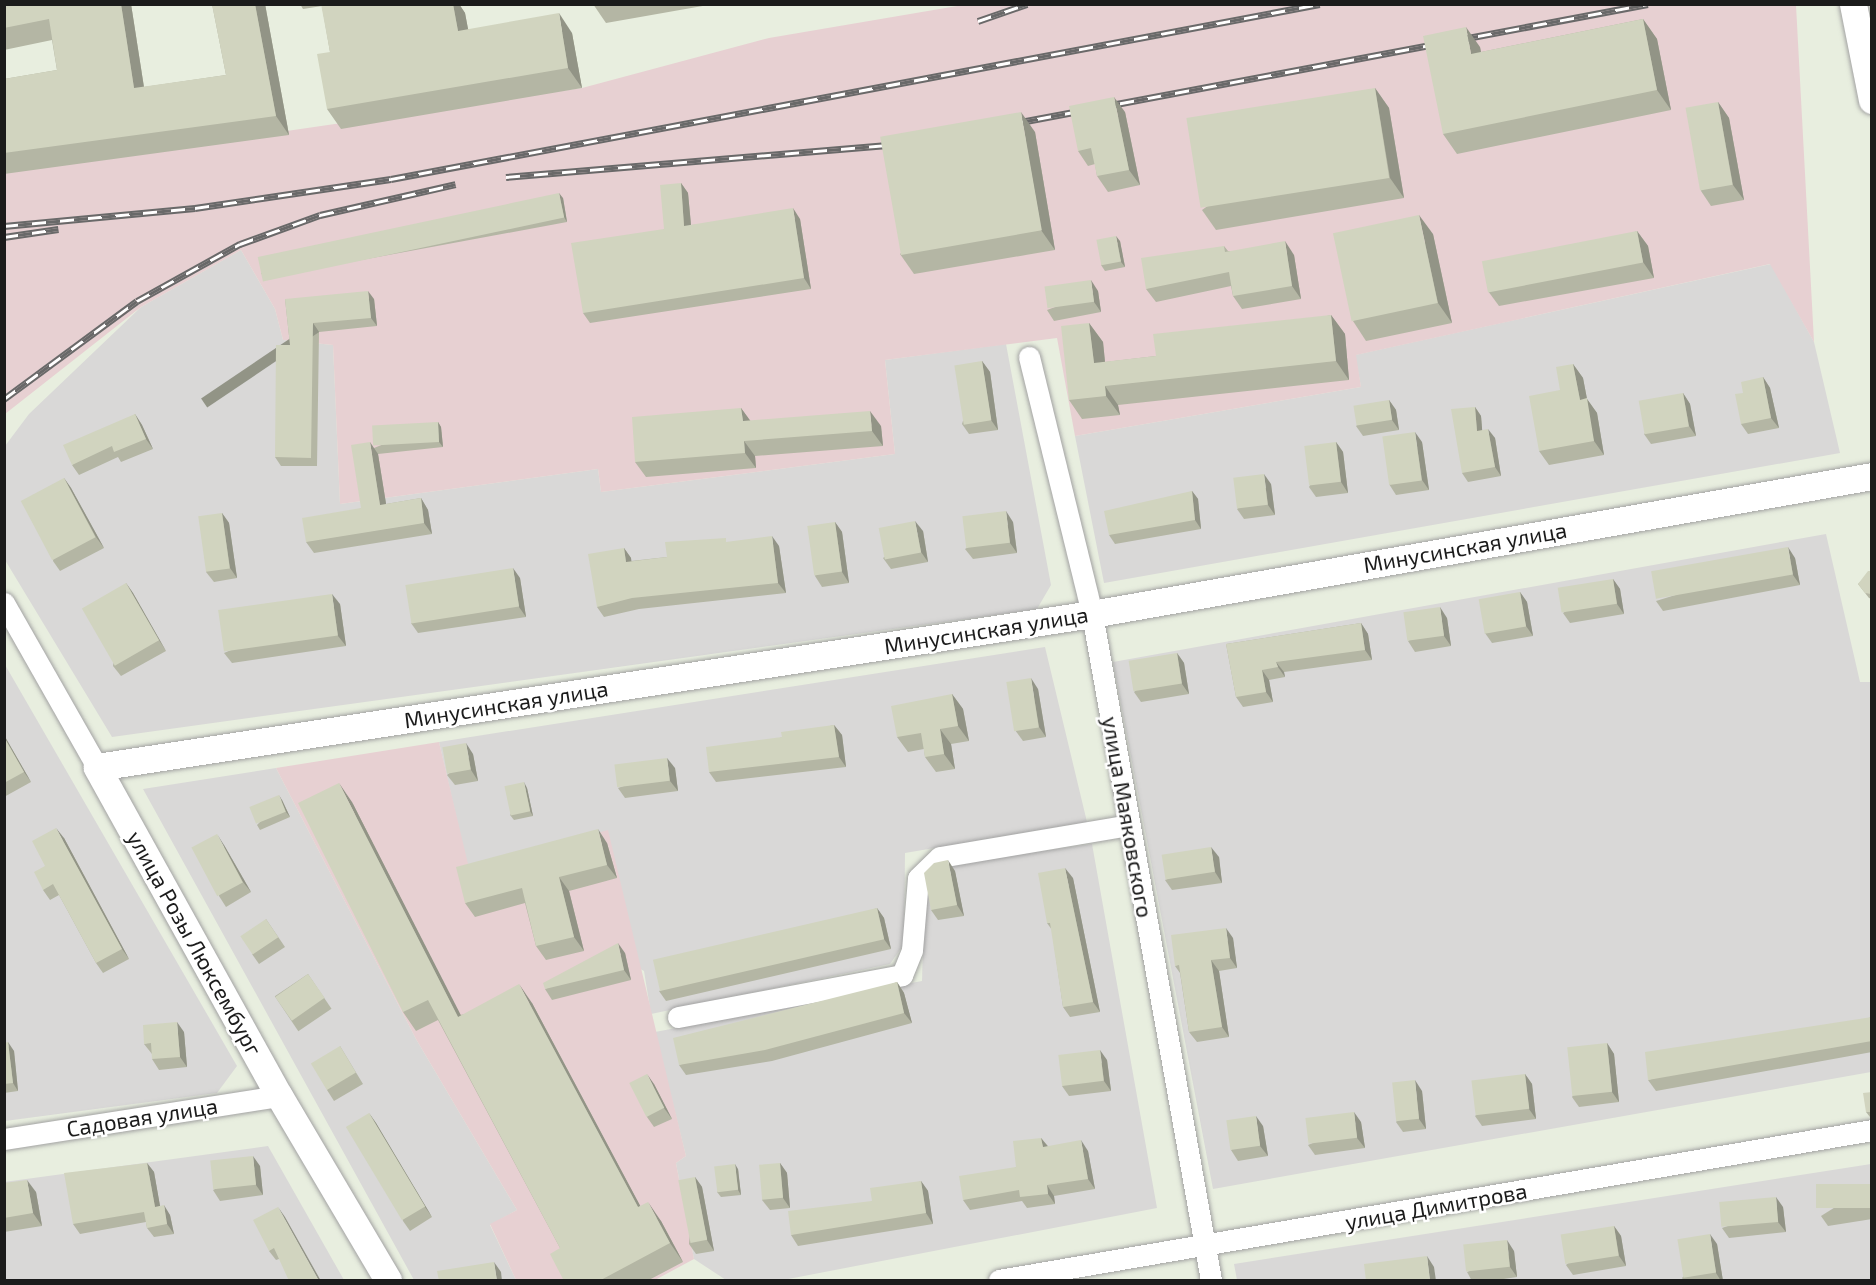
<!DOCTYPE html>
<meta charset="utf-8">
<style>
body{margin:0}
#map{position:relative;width:1876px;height:1285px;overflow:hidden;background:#e8eedf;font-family:"Exo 2",sans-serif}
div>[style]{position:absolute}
.residential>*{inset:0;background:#d9d8d7}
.industrial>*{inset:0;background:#e7d0d2}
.roads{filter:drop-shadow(0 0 2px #a2a2a2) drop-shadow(0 0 2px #a2a2a2)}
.minor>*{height:21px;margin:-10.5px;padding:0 10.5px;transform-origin:10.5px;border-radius:10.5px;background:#fff}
.tertiary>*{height:27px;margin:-13.5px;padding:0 13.5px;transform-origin:13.5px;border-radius:13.5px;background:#fff}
.rail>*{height:7px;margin-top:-3.5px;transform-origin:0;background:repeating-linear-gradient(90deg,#fff 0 14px,#696969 0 28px);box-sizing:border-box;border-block:2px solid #696969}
.wall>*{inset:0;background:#b4b6a4;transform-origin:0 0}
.shaded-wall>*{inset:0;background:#929486;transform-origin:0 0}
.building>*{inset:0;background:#d1d4bf;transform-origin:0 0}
span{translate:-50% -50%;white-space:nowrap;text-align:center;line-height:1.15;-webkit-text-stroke:5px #fff;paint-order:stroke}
.street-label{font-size:22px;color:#1b1b1b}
.frame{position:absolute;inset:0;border:6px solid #1b1b1b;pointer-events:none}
</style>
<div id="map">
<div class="residential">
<div style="clip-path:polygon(241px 250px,275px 309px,283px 340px,333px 345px,340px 504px,598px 469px,601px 492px,895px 454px,885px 360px,1006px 344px,1051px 585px,1037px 609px,112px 737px,5px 560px,5px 446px,29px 414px,141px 307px)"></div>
<div style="clip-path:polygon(1771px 264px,1814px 342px,1840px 453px,1104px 583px,1075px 436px,1361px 387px,1355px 355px)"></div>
<div style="clip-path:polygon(1826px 534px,1860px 682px,1871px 682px,1871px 1072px,1213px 1189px,1113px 662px)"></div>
<div style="clip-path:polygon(1045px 647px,1087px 822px,905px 853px,904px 944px,890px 964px,651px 1014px,644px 971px,468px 868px,439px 742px)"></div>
<div style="clip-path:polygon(4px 663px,237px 1066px,217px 1093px,5px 1121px)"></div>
<div style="clip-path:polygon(276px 768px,416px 1039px,517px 1210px,490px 1225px,516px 1280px,414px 1280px,143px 789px)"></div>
<div style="clip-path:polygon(1092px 844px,1157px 1208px,783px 1280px,726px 1280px,694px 1259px,676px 1163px,686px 1156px,655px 1032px,922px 981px,925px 877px,942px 865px)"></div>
<div style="clip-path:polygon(268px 1146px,344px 1280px,5px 1280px,4px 1182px)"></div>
<div style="clip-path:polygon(1871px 1164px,1871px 1280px,1237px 1280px,1234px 1264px)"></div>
</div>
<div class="industrial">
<div style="clip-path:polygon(963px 5px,1796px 5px,1814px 342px,1770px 264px,1356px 355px,1361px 387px,1075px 436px,1057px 338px,885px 360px,895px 454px,601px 492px,598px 469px,340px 504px,333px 345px,283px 340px,275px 309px,241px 250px,141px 307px,5px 414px,5px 172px,582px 88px,769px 38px)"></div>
<div style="clip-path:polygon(439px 742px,469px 868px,608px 830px,686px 1156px,676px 1163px,694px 1259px,655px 1280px,516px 1280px,490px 1224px,517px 1210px,416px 1039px,276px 768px)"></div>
</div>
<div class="roads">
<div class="minor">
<div style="left:1029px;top:357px;width:265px;rotate:76.2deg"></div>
<div style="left:1092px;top:614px;width:677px;rotate:79.87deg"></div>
<div style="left:4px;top:603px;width:189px;rotate:60.4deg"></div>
<div style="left:678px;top:1017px;width:228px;rotate:-10.6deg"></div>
<div style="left:902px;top:975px;width:27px;rotate:-68deg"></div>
<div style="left:912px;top:950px;width:72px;rotate:-85.2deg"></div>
<div style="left:918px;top:878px;width:30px;rotate:-44deg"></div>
<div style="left:940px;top:857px;width:192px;rotate:-9.6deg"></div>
<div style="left:4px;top:1139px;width:278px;rotate:-8.9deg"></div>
<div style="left:999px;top:1280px;width:886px;rotate:-9.75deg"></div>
</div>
<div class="tertiary">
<div style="left:1853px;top:4px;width:98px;rotate:78.8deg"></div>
<div style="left:388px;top:1280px;width:214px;rotate:-120.6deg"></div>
<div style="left:279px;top:1096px;width:376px;rotate:-119deg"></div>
<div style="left:97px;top:767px;width:1007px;rotate:-8.74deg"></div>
<div style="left:1092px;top:614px;width:792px;rotate:-10.03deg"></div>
</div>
</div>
<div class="rail">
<div style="left:978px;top:21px;width:52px;rotate:-19.1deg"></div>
<div style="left:1010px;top:124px;width:649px;rotate:-10.65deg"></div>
<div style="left:506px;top:177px;width:392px;rotate:-4.8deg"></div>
<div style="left:4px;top:226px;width:192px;rotate:-5.4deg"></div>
<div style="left:195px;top:208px;width:198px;rotate:-8.4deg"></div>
<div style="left:391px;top:179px;width:945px;rotate:-10.67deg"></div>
<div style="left:4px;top:237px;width:55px;rotate:-8.4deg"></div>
<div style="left:4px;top:399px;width:165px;rotate:-36.4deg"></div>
<div style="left:137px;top:301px;width:118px;rotate:-29deg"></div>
<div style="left:240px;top:244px;width:85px;rotate:-19.9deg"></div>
<div style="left:320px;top:215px;width:139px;rotate:-12.8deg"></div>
</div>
<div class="wall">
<div style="clip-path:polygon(4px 4px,131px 4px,144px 87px,226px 75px,212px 4px,265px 4px,289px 135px,4px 174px,4px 79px,57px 70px,52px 40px,4px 50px)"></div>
<div style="clip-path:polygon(300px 4px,459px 4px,465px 13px,468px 29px,572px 33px,582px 88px,341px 129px,327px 109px,330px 52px,322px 6px,303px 9px)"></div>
<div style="clip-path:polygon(593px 4px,714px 4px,606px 23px)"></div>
<div style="clip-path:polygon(1643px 19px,1657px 39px,1671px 110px,1457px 154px,1443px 134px,1480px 47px,1481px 52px)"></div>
<div style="clip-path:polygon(1375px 88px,1389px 108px,1404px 198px,1216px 230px,1202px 210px)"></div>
<div style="clip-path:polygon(1718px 102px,1729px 118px,1744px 200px,1711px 206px,1701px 191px)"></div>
<div style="clip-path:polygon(1125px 112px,1140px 185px,1108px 192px,1097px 176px,1095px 164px,1088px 166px,1078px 151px)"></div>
<div style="clip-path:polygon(1035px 132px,1055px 250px,914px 274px,900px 254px)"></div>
<div style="clip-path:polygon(681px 183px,688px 193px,691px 225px,800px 219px,811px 289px,590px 323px,583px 313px,664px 229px)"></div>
<div style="clip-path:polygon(563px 198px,567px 222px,264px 278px,261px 273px)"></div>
<div style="clip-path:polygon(1637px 231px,1648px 246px,1654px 278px,1499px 306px,1488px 291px)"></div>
<div style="clip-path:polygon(1433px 234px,1452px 323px,1366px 341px,1353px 321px)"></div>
<div style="clip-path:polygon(1120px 241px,1125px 267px,1105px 271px,1101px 265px)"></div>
<div style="clip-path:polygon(1224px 246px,1228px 251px,1294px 255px,1301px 299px,1242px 309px,1233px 296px,1231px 286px,1156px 302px,1146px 289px)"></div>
<div style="clip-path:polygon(1098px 291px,1101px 312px,1054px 321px,1047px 310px)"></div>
<div style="clip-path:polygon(285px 299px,374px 299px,377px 326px,319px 332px,317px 466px,281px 466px,275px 457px,290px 345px)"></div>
<div style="clip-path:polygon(1331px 315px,1345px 334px,1349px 380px,1118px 405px,1120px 415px,1082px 419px,1069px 400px,1089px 323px,1103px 342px,1105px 362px,1156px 356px)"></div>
<div style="clip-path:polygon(982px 361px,990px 372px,998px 430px,969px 434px,962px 424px)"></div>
<div style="clip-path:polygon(1573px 364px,1583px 378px,1587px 399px,1597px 413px,1604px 455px,1549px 465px,1539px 451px,1560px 390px)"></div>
<div style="clip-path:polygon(1763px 377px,1770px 388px,1779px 428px,1748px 434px,1741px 424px,1743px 393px)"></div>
<div style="clip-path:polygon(1683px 393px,1690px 404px,1696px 436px,1651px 444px,1644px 434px)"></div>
<div style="clip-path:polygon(1389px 400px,1396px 410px,1399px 430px,1363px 436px,1356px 426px)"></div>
<div style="clip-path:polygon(1475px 407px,1481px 416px,1482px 430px,1495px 438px,1501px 476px,1468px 482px,1462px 473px)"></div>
<div style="clip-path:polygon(741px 408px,750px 421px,881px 426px,883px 446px,755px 456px,756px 468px,646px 477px,635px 462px)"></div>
<div style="clip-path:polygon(135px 414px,142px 425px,153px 449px,121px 462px,118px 457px,79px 475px,72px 465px)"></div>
<div style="clip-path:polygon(438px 422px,441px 427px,443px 447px,378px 454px,386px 504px,421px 498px,428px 510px,432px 534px,314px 553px,306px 542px,361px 508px,374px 448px)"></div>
<div style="clip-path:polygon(1336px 442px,1343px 452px,1348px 493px,1316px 497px,1309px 487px)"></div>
<div style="clip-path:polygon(1422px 442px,1429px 490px,1396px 495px,1389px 484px)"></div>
<div style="clip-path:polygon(64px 478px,71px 488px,104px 548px,60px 571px,53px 561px)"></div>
<div style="clip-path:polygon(1271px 484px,1275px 515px,1244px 519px,1237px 509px)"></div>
<div style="clip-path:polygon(1192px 491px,1198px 499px,1201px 529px,1115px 544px,1109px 535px)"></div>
<div style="clip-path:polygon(222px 513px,229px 523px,237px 578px,214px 582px,206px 572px)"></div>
<div style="clip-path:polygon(835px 522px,842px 532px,849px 583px,822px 587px,815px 576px)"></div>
<div style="clip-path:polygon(1013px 522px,1017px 553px,973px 559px,965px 549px)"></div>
<div style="clip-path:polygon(923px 531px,928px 562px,891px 569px,883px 558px)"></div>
<div style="clip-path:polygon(728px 542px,779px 546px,786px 593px,639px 609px,604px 617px,597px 607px,624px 548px,631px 558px,631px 561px,667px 557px)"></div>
<div style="clip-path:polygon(1795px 558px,1800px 585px,1663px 611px,1656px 601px)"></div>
<div style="clip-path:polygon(1872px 571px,1872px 599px,1869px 598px,1858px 584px)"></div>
<div style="clip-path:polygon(520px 578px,526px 617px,418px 633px,411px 623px)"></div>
<div style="clip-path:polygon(1613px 579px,1620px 589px,1624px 614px,1570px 623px,1563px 613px)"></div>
<div style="clip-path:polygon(126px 583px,133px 593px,166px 651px,121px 676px,113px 666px)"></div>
<div style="clip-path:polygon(1520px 592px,1527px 602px,1533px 636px,1492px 643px,1485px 633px)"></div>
<div style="clip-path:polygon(340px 604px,346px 646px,232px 663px,224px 653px)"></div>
<div style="clip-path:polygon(1447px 618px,1451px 646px,1415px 652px,1408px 641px)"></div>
<div style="clip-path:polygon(1361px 623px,1368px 634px,1372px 660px,1284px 672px,1285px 677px,1269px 680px,1273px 702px,1243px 707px,1236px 697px,1226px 644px)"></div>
<div style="clip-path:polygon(1177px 653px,1184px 663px,1189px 694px,1141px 702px,1134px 692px)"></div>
<div style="clip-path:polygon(1038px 689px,1046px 737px,1023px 741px,1015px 730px)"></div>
<div style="clip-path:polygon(952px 694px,963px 709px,969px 741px,951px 744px,955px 769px,936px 772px,925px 757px,924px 749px,908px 752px,897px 737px)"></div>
<div style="clip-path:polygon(834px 725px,842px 735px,846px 767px,716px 782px,709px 772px,782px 737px)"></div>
<div style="clip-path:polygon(4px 735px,31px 782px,4px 797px)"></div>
<div style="clip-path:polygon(473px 754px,478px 781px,455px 785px,447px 775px)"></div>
<div style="clip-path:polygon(675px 768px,678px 791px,625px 798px,618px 788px)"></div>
<div style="clip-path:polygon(527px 788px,533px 816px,514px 820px,510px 815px)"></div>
<div style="clip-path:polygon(282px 800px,290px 817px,260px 830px,257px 825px)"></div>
<div style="clip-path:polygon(352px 802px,460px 1015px,532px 1003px,640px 1206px,661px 1221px,683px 1262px,647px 1281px,564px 1281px,560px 1248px,438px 1020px,416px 1031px,403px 1012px)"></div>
<div style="clip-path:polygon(64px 838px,129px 959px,103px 973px,96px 963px,59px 895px,50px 900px,43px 890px,45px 866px)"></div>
<div style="clip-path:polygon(607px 843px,617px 878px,569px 891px,584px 951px,546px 960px,536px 946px,525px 903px,475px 917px,465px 903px)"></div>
<div style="clip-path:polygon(224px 845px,251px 892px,226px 907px,219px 896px)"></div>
<div style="clip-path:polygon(1219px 857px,1222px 883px,1172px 890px,1165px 880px)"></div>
<div style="clip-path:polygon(955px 871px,964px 916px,938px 920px,931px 910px)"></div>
<div style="clip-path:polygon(1073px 878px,1100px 1012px,1070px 1017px,1063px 1007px,1052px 930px,1047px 923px)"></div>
<div style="clip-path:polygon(877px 908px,884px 918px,891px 949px,666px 1001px,659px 991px)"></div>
<div style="clip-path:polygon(266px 919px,285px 947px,259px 964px,252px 954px)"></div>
<div style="clip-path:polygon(1233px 938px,1237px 968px,1219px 971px,1229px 1037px,1197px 1042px,1189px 1032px,1180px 973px,1175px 966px)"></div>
<div style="clip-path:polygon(625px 953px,631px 980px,552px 1000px,545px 989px)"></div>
<div style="left:308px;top:974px;width:42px;height:40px;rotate:56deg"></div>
<div style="clip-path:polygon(897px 982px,904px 993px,912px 1023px,772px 1061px,686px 1075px,679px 1065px)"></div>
<div style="clip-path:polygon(1872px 1017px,1872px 1052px,1656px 1091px,1648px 1080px)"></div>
<div style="clip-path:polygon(184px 1032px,187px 1067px,159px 1070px,152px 1059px,152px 1054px,144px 1044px)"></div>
<div style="clip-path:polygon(4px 1043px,14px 1051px,18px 1091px,4px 1093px)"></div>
<div style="clip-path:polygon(1607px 1043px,1614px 1054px,1619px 1102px,1579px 1107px,1572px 1097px)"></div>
<div style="clip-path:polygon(340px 1046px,363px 1084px,334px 1101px,327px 1090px)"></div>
<div style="clip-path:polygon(1107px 1060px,1111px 1091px,1069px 1096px,1062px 1086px)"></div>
<div style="clip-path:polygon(1525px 1074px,1532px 1084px,1536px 1119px,1482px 1126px,1475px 1116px)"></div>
<div style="clip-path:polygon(654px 1084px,672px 1119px,654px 1127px,647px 1117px)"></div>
<div style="clip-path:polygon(1422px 1091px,1426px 1129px,1403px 1132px,1396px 1122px)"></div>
<div style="clip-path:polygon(1872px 1092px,1872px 1117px,1870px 1117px,1866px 1112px)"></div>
<div style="clip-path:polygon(369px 1113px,376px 1123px,432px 1217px,410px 1231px,403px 1221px)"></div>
<div style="clip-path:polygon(1361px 1122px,1365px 1148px,1315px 1155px,1308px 1145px)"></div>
<div style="clip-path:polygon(1263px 1126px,1268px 1156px,1238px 1161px,1231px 1150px)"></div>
<div style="clip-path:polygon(1041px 1138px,1048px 1146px,1088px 1151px,1095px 1189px,1054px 1196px,1055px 1204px,1027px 1208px,1022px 1201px,970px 1210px,963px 1200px,1016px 1167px)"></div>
<div style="clip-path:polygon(147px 1163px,154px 1172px,160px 1206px,170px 1215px,174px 1234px,154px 1237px,147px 1228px,146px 1222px,80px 1234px,73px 1224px)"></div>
<div style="clip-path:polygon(780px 1163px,787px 1173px,790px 1208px,770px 1210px,762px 1200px)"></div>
<div style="clip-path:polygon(260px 1166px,263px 1195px,220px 1201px,213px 1190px)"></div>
<div style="clip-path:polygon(738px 1169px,741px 1195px,721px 1197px,717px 1192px)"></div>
<div style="clip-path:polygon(695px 1177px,702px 1187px,714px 1251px,696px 1254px,689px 1244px)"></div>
<div style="clip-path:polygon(921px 1181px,928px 1191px,933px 1224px,798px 1246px,791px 1235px)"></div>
<div style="clip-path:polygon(4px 1183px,36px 1192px,42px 1226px,4px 1232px)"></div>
<div style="clip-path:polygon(1872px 1184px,1872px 1219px,1828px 1226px,1821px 1216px)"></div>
<div style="clip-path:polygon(1783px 1207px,1786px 1232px,1729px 1238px,1722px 1228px)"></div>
<div style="clip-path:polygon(285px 1217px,279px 1259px,276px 1260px,269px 1251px)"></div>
<div style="clip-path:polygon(1614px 1226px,1621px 1236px,1626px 1266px,1573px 1275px,1566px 1265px)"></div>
<div style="clip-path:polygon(1717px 1244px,1723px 1281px,1684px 1281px,1682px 1278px)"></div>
<div style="clip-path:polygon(1514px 1251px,1517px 1277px,1490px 1281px,1472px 1281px,1467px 1272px)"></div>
</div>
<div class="shaded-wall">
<div style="clip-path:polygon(121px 4px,131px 4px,147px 107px,134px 88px)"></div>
<div style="clip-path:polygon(255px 4px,265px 4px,289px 135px,276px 116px)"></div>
<div style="clip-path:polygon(453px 4px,459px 4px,465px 13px,472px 50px,458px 31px)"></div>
<div style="clip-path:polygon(559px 13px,572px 33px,582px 88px,568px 68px)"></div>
<div style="clip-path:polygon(1643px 19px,1657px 39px,1671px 110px,1657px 90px)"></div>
<div style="clip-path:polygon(1466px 27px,1480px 47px,1485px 73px,1471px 54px)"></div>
<div style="clip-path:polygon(1375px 88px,1389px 108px,1404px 198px,1390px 178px)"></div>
<div style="clip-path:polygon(1114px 97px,1125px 112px,1140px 185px,1129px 170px)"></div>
<div style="clip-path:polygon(1718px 102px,1729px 118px,1744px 200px,1733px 185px)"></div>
<div style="clip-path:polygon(1021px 112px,1035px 132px,1055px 250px,1041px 230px)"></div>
<div style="clip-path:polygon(681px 183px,688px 193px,692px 236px,684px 226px)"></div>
<div style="clip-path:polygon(559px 193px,563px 198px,567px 222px,564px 217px)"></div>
<div style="clip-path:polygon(793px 208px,800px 219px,811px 289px,804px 278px)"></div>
<div style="clip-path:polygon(1419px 215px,1433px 234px,1452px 323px,1438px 303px)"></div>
<div style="clip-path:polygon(1637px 231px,1648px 246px,1654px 278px,1643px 262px)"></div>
<div style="clip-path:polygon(1116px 236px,1120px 241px,1125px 267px,1121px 262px)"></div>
<div style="clip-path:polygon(1285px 241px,1294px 255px,1301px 299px,1292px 286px)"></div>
<div style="clip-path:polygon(1091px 280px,1098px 291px,1101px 312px,1094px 302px)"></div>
<div style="clip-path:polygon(368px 291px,374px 299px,377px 326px,371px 318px)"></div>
<div style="clip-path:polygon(1331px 315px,1345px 334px,1349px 380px,1336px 361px)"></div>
<div style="left:313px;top:323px;width:11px;height:135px;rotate:56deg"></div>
<div style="clip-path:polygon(1089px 323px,1103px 342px,1107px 382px,1094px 363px)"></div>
<div style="clip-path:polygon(982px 361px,990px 372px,998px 430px,991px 420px)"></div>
<div style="clip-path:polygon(1573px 364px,1583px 378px,1587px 399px,1597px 413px,1604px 455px,1594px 441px,1580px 400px)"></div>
<div style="clip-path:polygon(1763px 377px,1770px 388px,1779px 428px,1771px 418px)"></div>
<div style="clip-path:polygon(1105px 386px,1118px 405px,1120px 415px,1106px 396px)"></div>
<div style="clip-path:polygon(1683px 393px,1690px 404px,1696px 436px,1689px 426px)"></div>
<div style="clip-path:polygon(1389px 400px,1396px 410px,1399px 430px,1392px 420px)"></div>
<div style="clip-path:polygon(1475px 407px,1481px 416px,1483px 440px,1477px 431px)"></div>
<div style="clip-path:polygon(741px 408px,752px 423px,743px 421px)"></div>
<div style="clip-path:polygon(870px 411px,881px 426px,883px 446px,872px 431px)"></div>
<div style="clip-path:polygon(135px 414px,142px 425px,153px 449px,146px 439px)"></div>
<div style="clip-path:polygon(438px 422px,441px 427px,443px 447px,439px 442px)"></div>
<div style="clip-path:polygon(1488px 429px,1495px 438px,1501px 476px,1495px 467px)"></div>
<div style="clip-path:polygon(1415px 432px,1422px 442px,1429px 490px,1422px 480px)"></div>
<div style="clip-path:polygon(744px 441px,755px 456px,756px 468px,745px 453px)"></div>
<div style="clip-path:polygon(370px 442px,378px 454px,388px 516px,380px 505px)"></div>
<div style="clip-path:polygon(1336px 442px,1343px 452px,1348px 493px,1341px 482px)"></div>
<div style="clip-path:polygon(1264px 474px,1271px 484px,1275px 515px,1268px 505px)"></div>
<div style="clip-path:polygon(64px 478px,71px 488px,104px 548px,96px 537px)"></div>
<div style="clip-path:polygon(1192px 491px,1198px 499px,1201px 529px,1195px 520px)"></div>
<div style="clip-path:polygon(421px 498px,428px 510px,432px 534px,424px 523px)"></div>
<div style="clip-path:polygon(1006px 511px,1013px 522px,1017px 553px,1010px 543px)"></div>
<div style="clip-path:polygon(222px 513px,229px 523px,237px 578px,230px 568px)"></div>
<div style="clip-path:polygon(915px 521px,923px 531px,928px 562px,921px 552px)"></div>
<div style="clip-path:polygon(835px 522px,842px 532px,849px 583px,842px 572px)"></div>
<div style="clip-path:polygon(772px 536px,779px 546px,786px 593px,778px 583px)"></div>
<div style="clip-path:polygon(1788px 547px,1795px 558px,1800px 585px,1793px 575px)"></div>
<div style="clip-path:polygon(624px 548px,631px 558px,633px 572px,626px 562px)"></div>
<div style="clip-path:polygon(513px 568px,520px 578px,526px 617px,519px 607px)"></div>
<div style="clip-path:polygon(1613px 579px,1620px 589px,1624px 614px,1617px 604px)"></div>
<div style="clip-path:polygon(126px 583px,133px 593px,166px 651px,159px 640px)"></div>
<div style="clip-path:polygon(1520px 592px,1527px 602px,1533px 636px,1526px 626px)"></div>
<div style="clip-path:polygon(332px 594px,340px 604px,346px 646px,338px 636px)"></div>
<div style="clip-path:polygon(1440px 607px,1447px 618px,1451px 646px,1444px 636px)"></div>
<div style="clip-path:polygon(1361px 623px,1368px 634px,1372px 660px,1365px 650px)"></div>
<div style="clip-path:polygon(1177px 653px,1184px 663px,1189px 694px,1182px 684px)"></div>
<div style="clip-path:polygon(1276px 662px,1284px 672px,1285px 677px,1278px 667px)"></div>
<div style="clip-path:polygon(1262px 670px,1269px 680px,1273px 702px,1266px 692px)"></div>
<div style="clip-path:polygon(1031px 678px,1038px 689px,1046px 737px,1039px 727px)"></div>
<div style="clip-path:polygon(952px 694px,963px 709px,969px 741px,958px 726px)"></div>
<div style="clip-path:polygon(834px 725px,842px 735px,846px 767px,839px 757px)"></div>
<div style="clip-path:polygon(940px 729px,951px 744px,955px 769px,944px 754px)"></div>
<div style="clip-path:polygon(4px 735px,31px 782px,24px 772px,4px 737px)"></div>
<div style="clip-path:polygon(466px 743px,473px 754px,478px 781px,471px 770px)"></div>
<div style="clip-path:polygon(667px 758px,675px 768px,678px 791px,670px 781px)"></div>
<div style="clip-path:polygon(524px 782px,527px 788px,533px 816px,530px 811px)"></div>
<div style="clip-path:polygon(339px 783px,352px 802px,471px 1035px,458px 1017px)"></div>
<div style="clip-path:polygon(279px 795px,282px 800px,290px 817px,286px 812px)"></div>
<div style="clip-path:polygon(56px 828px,64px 838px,129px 959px,122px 949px)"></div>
<div style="clip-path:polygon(598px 829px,607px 843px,617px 878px,607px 865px)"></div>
<div style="clip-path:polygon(217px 834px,224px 845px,251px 892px,243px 882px)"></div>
<div style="clip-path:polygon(1211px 847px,1219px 857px,1222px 883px,1215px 872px)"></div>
<div style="clip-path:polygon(948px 860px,955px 871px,964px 916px,957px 905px)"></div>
<div style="clip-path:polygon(1065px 868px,1073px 878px,1100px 1012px,1093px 1002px)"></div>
<div style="clip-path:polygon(559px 877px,569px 891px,584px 951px,574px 937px)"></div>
<div style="clip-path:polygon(877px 908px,884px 918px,891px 949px,884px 939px)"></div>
<div style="clip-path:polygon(1226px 928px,1233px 938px,1237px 968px,1230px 958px)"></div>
<div style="clip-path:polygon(618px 943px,625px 953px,631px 980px,624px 970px)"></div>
<div style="clip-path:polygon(1211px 960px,1219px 971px,1229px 1037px,1222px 1027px)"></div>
<div style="clip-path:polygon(897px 982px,904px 993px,912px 1023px,904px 1013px)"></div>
<div style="clip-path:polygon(519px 984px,532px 1003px,651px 1226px,638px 1207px)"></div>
<div style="clip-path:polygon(177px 1022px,184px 1032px,187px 1067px,180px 1057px)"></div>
<div style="clip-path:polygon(8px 1042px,14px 1051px,18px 1091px,13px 1083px)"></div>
<div style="clip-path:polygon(1607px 1043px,1614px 1054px,1619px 1102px,1612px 1092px)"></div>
<div style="clip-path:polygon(1100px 1050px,1107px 1060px,1111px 1091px,1104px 1081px)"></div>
<div style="clip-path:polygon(647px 1074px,654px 1084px,672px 1119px,664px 1108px)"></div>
<div style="clip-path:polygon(1525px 1074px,1532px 1084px,1536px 1119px,1529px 1109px)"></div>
<div style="clip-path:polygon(1415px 1080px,1422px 1091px,1426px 1129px,1419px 1119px)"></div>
<div style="clip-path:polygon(1354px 1112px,1361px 1122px,1365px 1148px,1357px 1138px)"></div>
<div style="clip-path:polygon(369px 1113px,376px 1123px,432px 1217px,425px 1207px)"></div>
<div style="clip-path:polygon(1256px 1116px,1263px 1126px,1268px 1156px,1260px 1146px)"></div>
<div style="clip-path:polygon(1041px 1138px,1049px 1148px,1043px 1147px)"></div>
<div style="clip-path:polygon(1081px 1140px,1088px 1151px,1095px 1189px,1088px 1179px)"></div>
<div style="clip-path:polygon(253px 1156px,260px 1166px,263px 1195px,256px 1185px)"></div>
<div style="clip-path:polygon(147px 1163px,154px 1172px,162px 1217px,155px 1207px)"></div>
<div style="clip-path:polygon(780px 1163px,787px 1173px,790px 1208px,783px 1198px)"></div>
<div style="clip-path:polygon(735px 1164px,738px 1169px,741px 1195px,738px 1190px)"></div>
<div style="clip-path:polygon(695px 1177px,702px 1187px,714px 1251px,707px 1240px)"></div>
<div style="clip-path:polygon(27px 1180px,36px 1192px,42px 1226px,33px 1213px)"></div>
<div style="clip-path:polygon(921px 1181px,928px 1191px,933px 1224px,926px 1213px)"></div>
<div style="clip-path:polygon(1047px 1185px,1054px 1196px,1055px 1204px,1048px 1194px)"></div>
<div style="clip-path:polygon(1776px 1197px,1783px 1207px,1786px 1232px,1778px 1222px)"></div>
<div style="clip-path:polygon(648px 1202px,661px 1221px,683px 1262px,670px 1243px)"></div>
<div style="clip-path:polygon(164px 1205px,170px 1215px,174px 1234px,167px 1224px)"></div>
<div style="clip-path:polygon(278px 1207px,285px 1217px,321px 1281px,319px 1281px)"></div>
<div style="clip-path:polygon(1614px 1226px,1621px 1236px,1626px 1266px,1619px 1256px)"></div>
<div style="clip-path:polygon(1710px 1234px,1717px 1244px,1723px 1281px,1721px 1281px,1716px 1273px)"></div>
<div style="clip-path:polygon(1507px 1240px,1514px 1251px,1517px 1277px,1510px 1267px)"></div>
<div style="clip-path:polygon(1427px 1256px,1434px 1267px,1436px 1281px,1430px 1281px)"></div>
<div style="clip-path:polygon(494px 1262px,501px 1272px,502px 1281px,497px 1281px)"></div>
</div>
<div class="building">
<div style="clip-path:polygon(4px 4px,121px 4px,134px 88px,226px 75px,212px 4px,255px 4px,276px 116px,4px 153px,4px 79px,57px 70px,49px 19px,4px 28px)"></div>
<div style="clip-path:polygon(321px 4px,453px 4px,458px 31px,559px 13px,568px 68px,327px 109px,317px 54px,330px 52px)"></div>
<div style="clip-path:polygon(1643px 19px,1657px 90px,1443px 134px,1423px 36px,1466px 27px,1471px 54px)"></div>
<div style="left:1375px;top:88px;width:91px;height:191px;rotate:81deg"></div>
<div style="clip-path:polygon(1114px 97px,1129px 170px,1097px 176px,1091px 148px,1078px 151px,1069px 106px)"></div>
<div style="left:1718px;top:102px;width:84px;height:33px;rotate:80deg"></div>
<div style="left:1021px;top:112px;width:120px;height:143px;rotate:80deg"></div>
<div style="clip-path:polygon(681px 183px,684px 226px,793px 208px,804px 278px,583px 313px,571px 243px,664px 229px,660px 185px)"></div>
<div style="left:559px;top:193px;width:25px;height:308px;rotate:78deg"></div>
<div style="left:1419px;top:215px;width:90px;height:88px;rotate:78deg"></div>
<div style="left:1637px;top:231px;width:32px;height:158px;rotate:79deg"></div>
<div style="left:1116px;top:236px;width:26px;height:20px;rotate:79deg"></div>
<div style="clip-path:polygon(1285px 241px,1292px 286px,1233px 296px,1229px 272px,1146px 289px,1141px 258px,1224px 246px,1225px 252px)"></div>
<div style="left:1091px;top:280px;width:22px;height:47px;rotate:82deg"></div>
<div style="clip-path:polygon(368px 291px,371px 318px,313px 323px,311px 458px,275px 457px,276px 345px,290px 345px,285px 299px)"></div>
<div style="clip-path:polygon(1331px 315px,1336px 361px,1105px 386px,1106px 396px,1069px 400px,1061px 326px,1089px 323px,1094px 363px,1156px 356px,1153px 334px)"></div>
<div style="left:982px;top:361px;width:60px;height:28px;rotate:81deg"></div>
<div style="clip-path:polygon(1573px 364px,1580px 400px,1587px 398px,1594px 441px,1539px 451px,1529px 396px,1560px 390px,1556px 367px)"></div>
<div style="clip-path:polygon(1763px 377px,1771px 418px,1741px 424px,1735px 394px,1743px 393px,1741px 382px)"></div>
<div style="left:1683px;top:393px;width:34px;height:45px;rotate:80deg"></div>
<div style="left:1389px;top:400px;width:20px;height:36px;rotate:81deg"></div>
<div style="clip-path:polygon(1475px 407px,1477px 431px,1488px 429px,1495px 467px,1462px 473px,1451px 409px)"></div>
<div style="clip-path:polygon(741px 408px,743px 421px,870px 411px,872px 431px,744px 441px,745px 453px,635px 462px,632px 417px)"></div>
<div style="clip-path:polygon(135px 414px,146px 439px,114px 452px,112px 446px,72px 465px,63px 445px)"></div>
<div style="left:438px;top:422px;width:20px;height:66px;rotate:87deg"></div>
<div style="left:1415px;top:432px;width:49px;height:33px;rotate:82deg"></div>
<div style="clip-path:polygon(370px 442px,380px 505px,421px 498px,424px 523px,306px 542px,302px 518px,361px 508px,351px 445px)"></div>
<div style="left:1336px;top:442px;width:40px;height:32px;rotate:83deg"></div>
<div style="left:1264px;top:474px;width:31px;height:31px;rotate:83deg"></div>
<div style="left:64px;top:478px;width:67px;height:49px;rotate:62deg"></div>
<div style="clip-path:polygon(1192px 491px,1195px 520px,1109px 535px,1104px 511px)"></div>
<div style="left:1006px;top:511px;width:32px;height:44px;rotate:83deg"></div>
<div style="left:222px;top:513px;width:56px;height:24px;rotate:82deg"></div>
<div style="left:915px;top:521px;width:32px;height:37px;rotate:79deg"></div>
<div style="left:835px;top:522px;width:50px;height:28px;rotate:82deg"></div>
<div style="clip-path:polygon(772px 536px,778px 583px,632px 598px,597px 607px,588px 554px,624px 548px,626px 562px,667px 557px,665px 542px,726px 538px,726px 542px)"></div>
<div style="left:1788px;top:547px;width:28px;height:139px;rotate:80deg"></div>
<div style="left:513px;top:568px;width:39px;height:109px;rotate:81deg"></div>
<div style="clip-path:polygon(1868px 571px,1872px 571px,1871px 594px,1865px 593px,1858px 584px)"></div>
<div style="left:1613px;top:579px;width:25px;height:56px;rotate:81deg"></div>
<div style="left:126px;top:583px;width:66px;height:51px;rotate:60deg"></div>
<div style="left:1520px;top:592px;width:35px;height:42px;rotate:80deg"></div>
<div style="left:332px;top:594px;width:42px;height:115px;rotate:82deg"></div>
<div style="left:1440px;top:607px;width:29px;height:37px;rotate:82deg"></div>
<div style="clip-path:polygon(1361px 623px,1365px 650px,1276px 662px,1278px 667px,1262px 670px,1266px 692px,1236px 697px,1226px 644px)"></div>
<div style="left:1177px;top:653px;width:31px;height:49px;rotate:81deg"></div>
<div style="left:1031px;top:678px;width:50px;height:25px;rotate:81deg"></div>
<div style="clip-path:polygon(952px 694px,958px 726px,940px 729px,944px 754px,925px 757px,921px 733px,897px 737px,891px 706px)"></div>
<div style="clip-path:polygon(834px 725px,839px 757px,709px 772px,706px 747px,782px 737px,781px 732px)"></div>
<div style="clip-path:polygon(4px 737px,24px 772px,4px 783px)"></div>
<div style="left:466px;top:743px;width:27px;height:24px;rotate:80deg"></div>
<div style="left:667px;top:758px;width:23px;height:53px;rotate:83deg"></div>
<div style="left:524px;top:782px;width:30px;height:20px;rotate:78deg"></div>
<div style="clip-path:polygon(339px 783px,458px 1017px,519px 984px,638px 1207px,648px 1202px,670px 1243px,599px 1281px,564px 1281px,550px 1254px,560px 1248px,428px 1000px,403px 1012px,298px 803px)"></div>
<div style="left:279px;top:795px;width:18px;height:32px;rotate:68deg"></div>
<div style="clip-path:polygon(56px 828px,122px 949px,96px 963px,53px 884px,43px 890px,34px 872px,45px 866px,32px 841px)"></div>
<div style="clip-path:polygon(598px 829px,607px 865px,559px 877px,574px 937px,536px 946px,522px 888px,465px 903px,456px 867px)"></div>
<div style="left:217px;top:834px;width:55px;height:29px;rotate:62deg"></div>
<div style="left:1211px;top:847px;width:25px;height:50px;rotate:81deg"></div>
<div style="clip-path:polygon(948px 860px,957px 905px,931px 910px,924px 873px,934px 863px)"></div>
<div style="clip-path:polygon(1065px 868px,1093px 1002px,1063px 1007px,1050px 923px,1047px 923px,1038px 873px)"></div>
<div style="left:877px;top:908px;width:32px;height:230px;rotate:77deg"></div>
<div style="left:266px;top:919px;width:22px;height:31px;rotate:56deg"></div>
<div style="clip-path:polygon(1226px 928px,1230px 958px,1211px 960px,1222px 1027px,1189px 1032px,1179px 965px,1175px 966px,1171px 935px)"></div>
<div style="clip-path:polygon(618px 943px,624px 970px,545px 989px,543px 983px)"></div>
<div style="left:308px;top:974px;width:29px;height:40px;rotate:55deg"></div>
<div style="clip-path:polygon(897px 982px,904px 1013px,765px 1050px,679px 1065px,673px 1038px)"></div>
<div style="clip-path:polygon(1872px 1017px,1872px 1041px,1648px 1080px,1645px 1052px)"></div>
<div style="clip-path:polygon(177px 1022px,180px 1057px,152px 1059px,151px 1043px,144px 1044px,143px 1025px)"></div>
<div style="clip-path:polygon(8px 1042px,13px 1083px,4px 1084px,4px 1043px)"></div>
<div style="left:1607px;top:1043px;width:49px;height:40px;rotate:84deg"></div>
<div style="left:340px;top:1046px;width:31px;height:34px;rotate:59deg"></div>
<div style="left:1100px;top:1050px;width:31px;height:42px;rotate:83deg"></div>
<div style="left:647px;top:1074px;width:38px;height:20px;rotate:63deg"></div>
<div style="left:1525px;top:1074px;width:35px;height:54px;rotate:83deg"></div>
<div style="left:1415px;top:1080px;width:39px;height:23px;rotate:84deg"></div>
<div style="clip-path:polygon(1872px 1092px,1872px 1112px,1866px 1112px,1863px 1093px)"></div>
<div style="left:1354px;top:1112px;width:26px;height:49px;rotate:83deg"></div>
<div style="left:369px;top:1113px;width:109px;height:27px;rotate:59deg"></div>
<div style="left:1256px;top:1116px;width:30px;height:30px;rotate:82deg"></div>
<div style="clip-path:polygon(1041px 1138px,1043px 1147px,1081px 1140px,1088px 1179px,1047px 1185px,1048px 1194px,1020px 1197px,1019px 1190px,963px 1200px,959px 1176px,1016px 1167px,1013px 1141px)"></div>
<div style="left:253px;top:1156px;width:29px;height:43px;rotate:84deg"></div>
<div style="clip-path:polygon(147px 1163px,155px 1207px,164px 1205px,167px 1224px,147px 1228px,144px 1212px,73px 1224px,64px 1173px)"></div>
<div style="left:780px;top:1163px;width:35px;height:21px;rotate:85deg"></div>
<div style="left:735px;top:1164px;width:26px;height:21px;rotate:83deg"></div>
<div style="left:695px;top:1177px;width:64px;height:17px;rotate:79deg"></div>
<div style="clip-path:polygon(27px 1180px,33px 1213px,4px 1218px,4px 1183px)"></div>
<div style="clip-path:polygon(921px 1181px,926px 1213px,791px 1235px,788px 1211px,872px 1201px,870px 1188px)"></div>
<div style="left:1872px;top:1184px;width:24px;height:56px;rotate:90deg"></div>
<div style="left:1776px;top:1197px;width:25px;height:57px;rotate:85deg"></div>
<div style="clip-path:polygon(278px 1207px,319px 1281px,289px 1281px,274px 1248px,269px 1251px,253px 1220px)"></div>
<div style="left:1614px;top:1226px;width:30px;height:54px;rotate:81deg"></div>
<div style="left:1710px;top:1234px;width:39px;height:33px;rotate:81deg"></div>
<div style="left:1507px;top:1240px;width:27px;height:44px;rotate:84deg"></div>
<div style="clip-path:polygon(1427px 1256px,1430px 1281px,1366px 1281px,1364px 1264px)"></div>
<div style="clip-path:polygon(494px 1262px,497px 1281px,439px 1281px,437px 1271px)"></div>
</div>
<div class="street-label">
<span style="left:1465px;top:547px;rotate:-10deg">Минусинская улица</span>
<span style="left:986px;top:630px;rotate:-9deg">Минусинская улица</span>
<span style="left:506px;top:704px;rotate:-9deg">Минусинская улица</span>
<span style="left:1128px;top:817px;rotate:80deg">улица Маяковского</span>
<span style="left:195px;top:943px;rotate:61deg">улица Розы Люксембург</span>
<span style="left:142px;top:1117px;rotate:-9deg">Садовая улица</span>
<span style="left:1436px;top:1206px;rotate:-10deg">улица Димитрова</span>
</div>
<div class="frame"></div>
</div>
